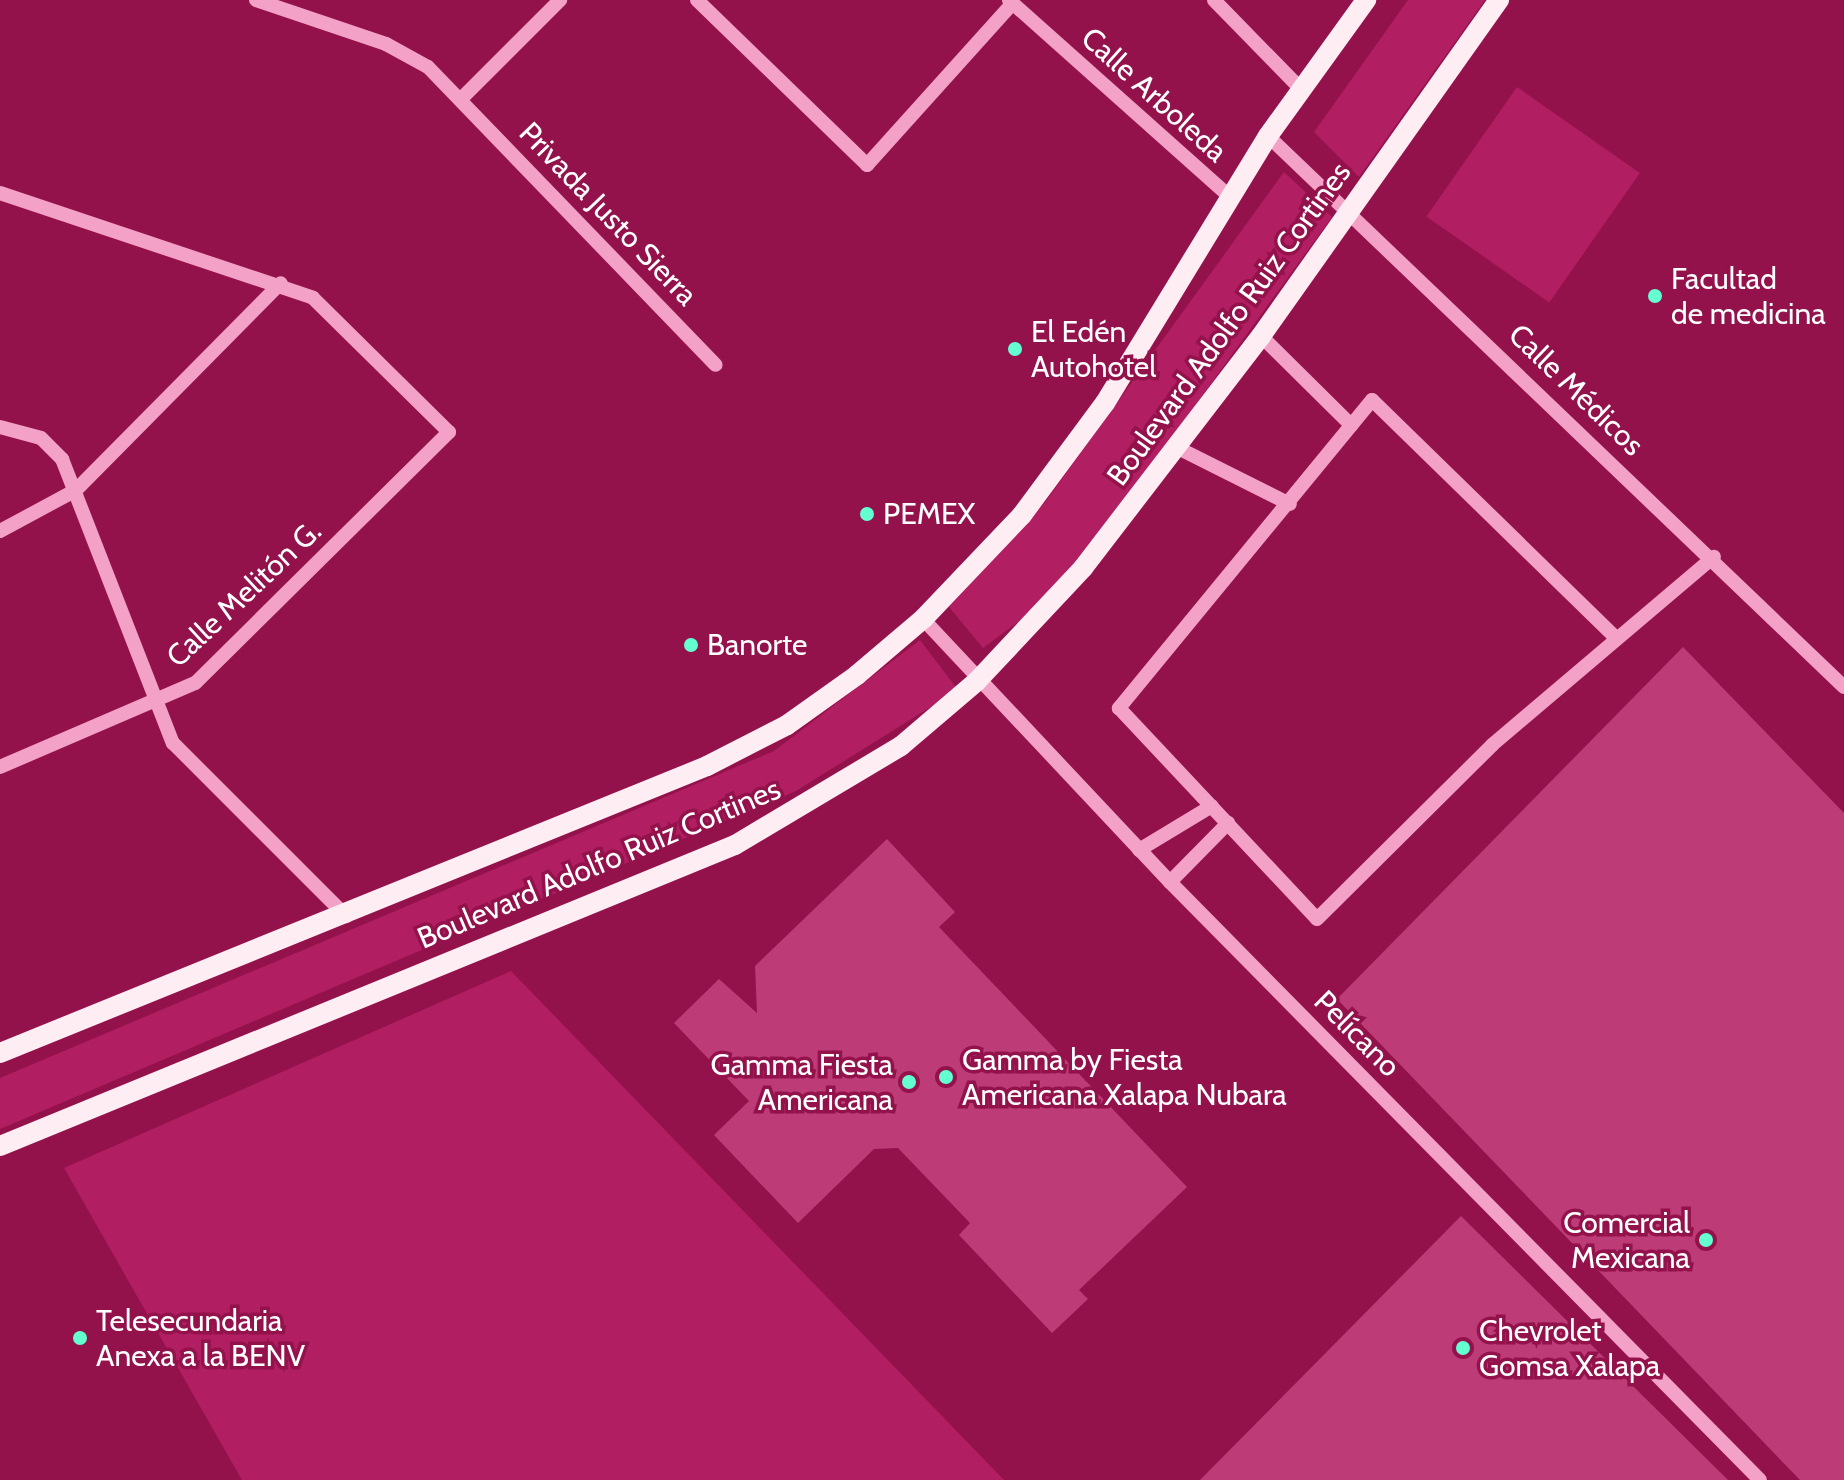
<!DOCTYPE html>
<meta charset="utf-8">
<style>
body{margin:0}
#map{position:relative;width:1844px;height:1480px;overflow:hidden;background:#94124c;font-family:Cabin,sans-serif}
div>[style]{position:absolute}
.green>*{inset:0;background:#b11e61;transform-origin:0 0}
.building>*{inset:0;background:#bd3b76}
.minor>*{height:14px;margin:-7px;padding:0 7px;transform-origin:7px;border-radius:7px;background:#f3a1c6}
.major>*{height:20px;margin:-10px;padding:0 10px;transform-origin:10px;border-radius:10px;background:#ffedf4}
.dots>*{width:22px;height:22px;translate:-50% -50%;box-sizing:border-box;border:4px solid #94124c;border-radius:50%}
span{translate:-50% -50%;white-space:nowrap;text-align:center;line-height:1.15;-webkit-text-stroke:7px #94124c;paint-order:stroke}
.street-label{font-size:30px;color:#fff}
.poi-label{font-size:30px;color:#fff}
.left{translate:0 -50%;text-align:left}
.right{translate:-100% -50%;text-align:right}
</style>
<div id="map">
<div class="green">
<div style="clip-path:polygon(1408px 0,1485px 0,1359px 177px,1314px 132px)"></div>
<div style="left:1517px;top:87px;width:150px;height:158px;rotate:35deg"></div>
<div style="clip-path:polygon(1284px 172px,1332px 217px,1098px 539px,1042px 604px,983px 648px,949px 607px,1046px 501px)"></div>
<div style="clip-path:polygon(920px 640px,958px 690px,796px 791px,0 1129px,0 1078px,774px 751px)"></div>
<div style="clip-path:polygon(511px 971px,1004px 1480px,242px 1480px,64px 1168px)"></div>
</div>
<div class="building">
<div style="clip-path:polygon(1683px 647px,1844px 813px,1844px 1480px,1800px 1480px,1337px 999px)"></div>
<div style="clip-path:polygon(887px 839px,955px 912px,939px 927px,1187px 1187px,1079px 1290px,1088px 1299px,1052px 1333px,959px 1235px,970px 1223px,898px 1148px,874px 1149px,798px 1223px,714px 1135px,749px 1101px,674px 1023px,719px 979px,757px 1013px,755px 966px)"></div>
<div style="clip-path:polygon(1461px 1216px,1728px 1480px,1200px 1480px)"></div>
</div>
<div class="minor">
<div style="left:256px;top:0;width:137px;rotate:18.7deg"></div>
<div style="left:386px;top:44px;width:48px;rotate:28.7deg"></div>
<div style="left:428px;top:67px;width:414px;rotate:46deg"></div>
<div style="left:697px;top:0;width:237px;rotate:44.1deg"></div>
<div style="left:867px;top:165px;width:218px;rotate:-48deg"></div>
<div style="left:1009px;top:0;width:295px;rotate:41.7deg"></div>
<div style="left:1214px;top:0;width:124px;rotate:45.7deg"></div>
<div style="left:462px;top:98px;width:139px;rotate:-45deg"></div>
<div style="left:1268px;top:136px;width:797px;rotate:43.73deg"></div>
<div style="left:0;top:193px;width:330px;rotate:18.5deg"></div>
<div style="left:313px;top:298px;width:191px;rotate:44.6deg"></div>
<div style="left:449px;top:432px;width:357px;rotate:135.3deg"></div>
<div style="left:195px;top:683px;width:212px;rotate:156.7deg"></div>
<div style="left:1261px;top:336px;width:127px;rotate:44.7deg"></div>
<div style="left:0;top:427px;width:42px;rotate:15deg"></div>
<div style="left:41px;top:438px;width:30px;rotate:45deg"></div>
<div style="left:62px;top:459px;width:305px;rotate:68.7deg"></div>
<div style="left:173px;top:743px;width:245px;rotate:45deg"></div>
<div style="left:1178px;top:448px;width:125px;rotate:26.6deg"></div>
<div style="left:0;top:531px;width:86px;rotate:-28.3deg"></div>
<div style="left:76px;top:490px;width:291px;rotate:-45.3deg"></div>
<div style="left:923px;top:619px;width:361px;rotate:46.8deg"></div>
<div style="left:1170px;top:882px;width:840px;rotate:45.39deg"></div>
<div style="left:1614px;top:636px;width:338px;rotate:-135.7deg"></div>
<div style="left:1372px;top:400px;width:399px;rotate:129.4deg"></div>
<div style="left:1119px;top:708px;width:289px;rotate:46.8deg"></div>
<div style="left:1317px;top:919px;width:247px;rotate:-44.8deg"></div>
<div style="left:1492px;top:745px;width:291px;rotate:-40.3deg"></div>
<div style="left:1139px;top:850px;width:85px;rotate:-31.1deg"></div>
<div style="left:1170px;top:882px;width:83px;rotate:-45.5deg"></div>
</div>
<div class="major">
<div style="left:0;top:1053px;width:763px;rotate:-22.09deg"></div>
<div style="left:707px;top:766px;width:90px;rotate:-27.1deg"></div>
<div style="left:787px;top:725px;width:86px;rotate:-35.5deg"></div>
<div style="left:857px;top:675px;width:87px;rotate:-40.3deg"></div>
<div style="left:923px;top:619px;width:144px;rotate:-46.4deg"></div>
<div style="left:1022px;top:515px;width:139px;rotate:-53.5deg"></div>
<div style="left:1105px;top:403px;width:313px;rotate:-58.6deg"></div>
<div style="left:1268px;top:136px;width:168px;rotate:-54.2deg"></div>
<div style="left:0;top:1146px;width:794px;rotate:-22.27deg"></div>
<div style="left:735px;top:845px;width:193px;rotate:-30.8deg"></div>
<div style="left:901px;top:746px;width:100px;rotate:-40.5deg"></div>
<div style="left:977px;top:681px;width:155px;rotate:-46.8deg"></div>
<div style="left:1083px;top:568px;width:292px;rotate:-52.5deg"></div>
<div style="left:1261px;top:336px;width:412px;rotate:-54.7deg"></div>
</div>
<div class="dots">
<div style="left:1655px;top:296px;background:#63ffd1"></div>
<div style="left:1015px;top:349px;background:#63ffd1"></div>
<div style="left:867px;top:514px;background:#63ffd1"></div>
<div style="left:691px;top:645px;background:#63ffd1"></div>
<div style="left:946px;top:1077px;background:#63ffd1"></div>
<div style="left:909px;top:1082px;background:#63ffd1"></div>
<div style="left:1706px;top:1240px;background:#63ffd1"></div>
<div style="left:80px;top:1338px;background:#63ffd1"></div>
<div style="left:1463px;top:1348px;background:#63ffd1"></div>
</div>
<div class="street-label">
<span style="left:1154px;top:95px;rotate:42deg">Calle Arboleda</span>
<span style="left:608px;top:214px;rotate:46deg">Privada Justo Sierra</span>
<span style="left:1229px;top:324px;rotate:-54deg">Boulevard Adolfo Ruiz Cortines</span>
<span style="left:1576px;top:390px;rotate:44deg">Calle Médicos</span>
<span style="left:244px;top:594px;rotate:-43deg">Calle Melitón G.</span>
<span style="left:599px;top:864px;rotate:-23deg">Boulevard Adolfo Ruiz Cortines</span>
<span style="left:1357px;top:1034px;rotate:45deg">Pelícano</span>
</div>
<div class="poi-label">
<span class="left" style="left:1671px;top:296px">Facultad<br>de medicina</span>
<span class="left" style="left:1031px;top:349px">El Edén<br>Autohotel</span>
<span class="left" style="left:883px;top:514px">PEMEX</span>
<span class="left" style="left:707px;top:645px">Banorte</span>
<span class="left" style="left:962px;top:1077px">Gamma by Fiesta<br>Americana Xalapa Nubara</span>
<span class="right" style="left:893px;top:1082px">Gamma Fiesta<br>Americana</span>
<span class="right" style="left:1690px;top:1240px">Comercial<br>Mexicana</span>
<span class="left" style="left:96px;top:1338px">Telesecundaria<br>Anexa a la BENV</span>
<span class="left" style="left:1479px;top:1348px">Chevrolet<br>Gomsa Xalapa</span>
</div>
</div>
